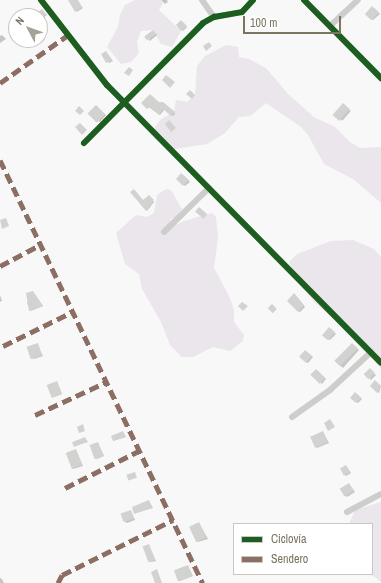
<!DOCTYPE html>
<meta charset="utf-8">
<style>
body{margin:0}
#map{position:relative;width:381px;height:583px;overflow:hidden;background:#f8f8f8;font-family:"Archivo Narrow",sans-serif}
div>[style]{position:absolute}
.green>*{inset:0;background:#eae6eb}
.shadow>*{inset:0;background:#0003;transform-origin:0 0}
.building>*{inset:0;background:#d2d2d0;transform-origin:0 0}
.minor>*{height:6px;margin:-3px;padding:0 3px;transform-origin:3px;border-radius:3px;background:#cdcdcb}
.quiet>*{height:5px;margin-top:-2.5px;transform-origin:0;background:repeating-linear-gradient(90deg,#8d6e63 0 10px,transparent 0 15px)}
.cycleway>*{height:6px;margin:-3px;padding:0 3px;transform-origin:3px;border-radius:3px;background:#1b5e20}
span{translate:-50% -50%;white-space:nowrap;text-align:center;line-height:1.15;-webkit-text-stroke:4px #fff;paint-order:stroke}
.legend{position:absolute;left:233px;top:523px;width:140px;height:52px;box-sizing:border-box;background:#fff;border:1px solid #cac8c0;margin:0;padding:5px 7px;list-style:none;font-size:12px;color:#7a7561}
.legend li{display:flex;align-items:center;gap:8px;height:20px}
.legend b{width:20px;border:1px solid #cac8c0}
.north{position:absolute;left:8px;top:8px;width:40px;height:40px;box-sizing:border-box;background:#fff;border:1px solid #cac8c0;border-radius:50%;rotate:311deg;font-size:11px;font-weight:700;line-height:16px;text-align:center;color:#7a7561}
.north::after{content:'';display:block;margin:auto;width:14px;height:18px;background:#a6a396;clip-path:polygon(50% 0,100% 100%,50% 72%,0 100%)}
.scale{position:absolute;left:243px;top:16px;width:98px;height:18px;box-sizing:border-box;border:2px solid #7a7561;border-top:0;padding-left:5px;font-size:12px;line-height:14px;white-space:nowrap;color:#7a7561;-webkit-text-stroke:3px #fff;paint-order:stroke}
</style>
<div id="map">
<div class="green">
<div style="clip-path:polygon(135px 0,165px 0,159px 10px,181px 31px,172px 47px,161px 44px,153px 30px,141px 31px,137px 42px,139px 53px,131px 62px,121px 64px,107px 47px,118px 27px,120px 15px,125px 5px)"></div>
<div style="clip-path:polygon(226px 45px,238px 47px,239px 57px,249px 59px,266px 68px,288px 94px,314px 117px,335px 127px,350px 142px,360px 148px,381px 147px,381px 203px,353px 179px,324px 164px,308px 135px,301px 127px,266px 103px,250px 116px,239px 117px,225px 133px,207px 144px,175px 149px,163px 146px,155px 139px,154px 128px,161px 119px,174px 112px,176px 100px,187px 102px,195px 95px,197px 66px,205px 56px)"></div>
<div style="clip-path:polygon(166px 189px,171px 190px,182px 209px,175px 218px,170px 219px,174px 226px,184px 221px,212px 213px,216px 217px,218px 238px,214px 268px,230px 298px,234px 310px,234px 322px,244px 335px,243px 341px,230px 351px,213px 347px,193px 357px,182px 357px,170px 345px,161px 322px,142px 289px,139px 274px,125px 264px,116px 233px,136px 215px,147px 217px,154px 213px,157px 195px)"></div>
<div style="clip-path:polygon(353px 240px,374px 249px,381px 257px,381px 369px,365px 346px,315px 303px,300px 284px,289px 262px,297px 254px,331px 241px)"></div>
<div style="clip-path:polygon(381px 502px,381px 582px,371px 574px,372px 524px,349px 524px,355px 510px)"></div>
</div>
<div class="shadow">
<div style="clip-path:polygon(69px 0,75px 0,83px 8px,77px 12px)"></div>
<div style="clip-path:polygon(162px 0,167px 0,168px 2px,165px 4px)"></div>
<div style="clip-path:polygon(374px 8px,380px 14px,373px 20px,366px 14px)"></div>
<div style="clip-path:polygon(42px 10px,47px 15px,40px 20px,40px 16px,35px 16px)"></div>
<div style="clip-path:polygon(182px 22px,187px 27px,183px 31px,177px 25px)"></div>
<div style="clip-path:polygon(153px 31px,157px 35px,150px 41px,149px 40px)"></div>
<div style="clip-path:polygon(40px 34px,45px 39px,41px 43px,37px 40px,40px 40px)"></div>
<div style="clip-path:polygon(2px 35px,6px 39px,0 43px,0 36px)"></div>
<div style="clip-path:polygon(106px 52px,113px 61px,109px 63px,102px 55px)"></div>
<div style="clip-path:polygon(152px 96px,162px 105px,165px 104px,175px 113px,173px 116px,165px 109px,160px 115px,143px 103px)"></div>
<div style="left:344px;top:105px;width:9px;height:13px;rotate:41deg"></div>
<div style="clip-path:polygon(98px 108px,106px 115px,100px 122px,98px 121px)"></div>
<div style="clip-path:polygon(183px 175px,190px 182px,185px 186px,177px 179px)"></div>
<div style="clip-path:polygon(150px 197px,154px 202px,147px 211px,143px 201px)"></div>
<div style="clip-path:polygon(33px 292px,43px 306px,31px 311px,27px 303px)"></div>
<div style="clip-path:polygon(0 295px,2px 301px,0 302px)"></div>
<div style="clip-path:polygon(296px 296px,305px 307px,300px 312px,298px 311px)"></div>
<div style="clip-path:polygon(331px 329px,336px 334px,330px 340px,323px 335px)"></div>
<div style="clip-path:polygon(37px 344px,43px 356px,34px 359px,32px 358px)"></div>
<div style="clip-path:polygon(354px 345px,359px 350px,343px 368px,336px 362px)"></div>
<div style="clip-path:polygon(307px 352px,313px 357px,308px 363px,306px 362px)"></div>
<div style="clip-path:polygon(318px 371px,326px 379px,322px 384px,321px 383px)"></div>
<div style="clip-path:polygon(371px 371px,376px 375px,371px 380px,370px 379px)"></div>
<div style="clip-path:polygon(57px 382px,62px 394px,54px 397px,53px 396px)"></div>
<div style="clip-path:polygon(377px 383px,381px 386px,379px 393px,377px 392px)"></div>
<div style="clip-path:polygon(357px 394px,362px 399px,358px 403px,352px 398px)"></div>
<div style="clip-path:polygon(123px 432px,126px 437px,113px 441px)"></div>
<div style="clip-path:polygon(323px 432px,329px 443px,317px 448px,316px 447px)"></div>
<div style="clip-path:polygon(85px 438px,88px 442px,74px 446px)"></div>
<div style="clip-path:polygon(98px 443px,104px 456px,97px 459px,96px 458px)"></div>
<div style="clip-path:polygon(76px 450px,83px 466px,73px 469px,72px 468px)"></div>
<div style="clip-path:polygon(346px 466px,351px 473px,346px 476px,345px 475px)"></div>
<div style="clip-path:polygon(349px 484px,355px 492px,347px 497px,346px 496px)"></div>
<div style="clip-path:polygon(149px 501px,153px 508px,135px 513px)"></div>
<div style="clip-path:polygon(131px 511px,135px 520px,127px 523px,125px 522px)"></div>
<div style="clip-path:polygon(199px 523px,208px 539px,198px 542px,196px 541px)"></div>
<div style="clip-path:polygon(149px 546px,156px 561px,151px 562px,150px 561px)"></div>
<div style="clip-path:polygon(188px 566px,193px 576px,180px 581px,179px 580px)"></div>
<div style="clip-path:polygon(0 578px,2px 579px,4px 583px,0 583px)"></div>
</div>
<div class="building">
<div style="clip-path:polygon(68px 0,78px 0,82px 7px,75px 12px)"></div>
<div style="left:372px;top:6px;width:9px;height:11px;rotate:41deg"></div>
<div style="clip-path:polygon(42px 9px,46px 14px,43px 16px,33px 16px)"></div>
<div style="clip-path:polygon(181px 20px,187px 26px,181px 31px,176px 25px)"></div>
<div style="left:153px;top:30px;width:5px;height:11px;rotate:53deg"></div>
<div style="clip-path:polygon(209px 42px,212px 46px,206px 51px,203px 46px)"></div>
<div style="clip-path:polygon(106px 51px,112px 60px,106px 63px,101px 54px)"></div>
<div style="clip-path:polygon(129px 67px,133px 70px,129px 76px,124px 73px)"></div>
<div style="clip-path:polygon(166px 75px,175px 82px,170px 88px,162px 80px)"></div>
<div style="clip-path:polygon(190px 90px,195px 95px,192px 99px,186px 94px)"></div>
<div style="clip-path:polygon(150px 94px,158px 102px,163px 102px,175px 112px,171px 116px,163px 109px,159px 115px,150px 107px,147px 109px,141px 103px)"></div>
<div style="left:343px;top:103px;width:9px;height:16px;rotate:41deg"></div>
<div style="left:96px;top:105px;width:13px;height:12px;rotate:45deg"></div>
<div style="clip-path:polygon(79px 106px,84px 111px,80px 115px,75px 111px)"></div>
<div style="clip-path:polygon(169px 120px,176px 128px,171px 132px,165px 124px)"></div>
<div style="clip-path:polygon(80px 123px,87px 130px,82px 135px,75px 127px)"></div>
<div style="clip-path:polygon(181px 173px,189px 180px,183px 186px,176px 179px)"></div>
<div style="clip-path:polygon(134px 189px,143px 200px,149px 195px,154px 200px,146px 211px,130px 192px)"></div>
<div style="left:199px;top:207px;width:11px;height:6px;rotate:41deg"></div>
<div style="clip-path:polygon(6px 218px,9px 226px,2px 229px,0 220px)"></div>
<div style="clip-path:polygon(33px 291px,43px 306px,29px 311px,26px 293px)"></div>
<div style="clip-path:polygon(294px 293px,304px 305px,298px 312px,287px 301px)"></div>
<div style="clip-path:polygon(242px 302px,248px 306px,243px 311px,238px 306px)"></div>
<div style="left:272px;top:304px;width:7px;height:6px;rotate:45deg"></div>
<div style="left:329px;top:327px;width:8px;height:11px;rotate:40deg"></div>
<div style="left:38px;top:343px;width:13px;height:12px;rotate:72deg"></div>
<div style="left:352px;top:343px;width:8px;height:25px;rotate:45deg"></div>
<div style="left:305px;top:350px;width:9px;height:9px;rotate:41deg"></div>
<div style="left:370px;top:368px;width:7px;height:9px;rotate:45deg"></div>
<div style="left:316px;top:369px;width:13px;height:8px;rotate:45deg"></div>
<div style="clip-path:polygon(375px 380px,381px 386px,377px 393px,370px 386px)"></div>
<div style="left:57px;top:381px;width:14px;height:11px;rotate:69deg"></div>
<div style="clip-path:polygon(355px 392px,361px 398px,356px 403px,350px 398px)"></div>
<div style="clip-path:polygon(330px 419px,335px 427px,328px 431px,324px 423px)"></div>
<div style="clip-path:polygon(83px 424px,85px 431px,79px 433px,77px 427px)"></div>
<div style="clip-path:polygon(123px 431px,125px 437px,113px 441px,111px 436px)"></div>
<div style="left:323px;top:431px;width:12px;height:14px;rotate:66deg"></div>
<div style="left:85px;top:437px;width:5px;height:14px;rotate:68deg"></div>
<div style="left:98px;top:442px;width:15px;height:9px;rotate:70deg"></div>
<div style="left:76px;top:449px;width:17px;height:11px;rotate:69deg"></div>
<div style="left:346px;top:465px;width:8px;height:7px;rotate:60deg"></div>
<div style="left:135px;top:472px;width:6px;height:9px;rotate:72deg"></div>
<div style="left:349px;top:483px;width:9px;height:11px;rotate:58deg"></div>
<div style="clip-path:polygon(149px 500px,152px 508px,134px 514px,132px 507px)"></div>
<div style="left:131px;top:510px;width:9px;height:11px;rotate:72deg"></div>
<div style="left:199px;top:522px;width:17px;height:11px;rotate:65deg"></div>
<div style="left:149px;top:544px;width:17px;height:7px;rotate:69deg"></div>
<div style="left:188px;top:565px;width:12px;height:15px;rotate:70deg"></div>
<div style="clip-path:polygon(157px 569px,162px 583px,155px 583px,151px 572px)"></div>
</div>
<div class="minor">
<div style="left:41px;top:0;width:108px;rotate:52.2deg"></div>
<div style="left:107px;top:85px;width:390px;rotate:45.4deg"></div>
<div style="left:202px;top:0;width:21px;rotate:55deg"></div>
<div style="left:304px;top:0;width:110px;rotate:45.4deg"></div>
<div style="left:330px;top:26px;width:38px;rotate:-43deg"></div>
<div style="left:84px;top:143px;width:169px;rotate:-45.2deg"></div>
<div style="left:203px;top:23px;width:13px;rotate:-29deg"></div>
<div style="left:214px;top:17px;width:28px;rotate:-10deg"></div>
<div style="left:242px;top:12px;width:16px;rotate:-47deg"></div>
<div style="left:164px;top:232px;width:63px;rotate:-44.4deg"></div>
<div style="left:292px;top:417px;width:47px;rotate:-35.4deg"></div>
<div style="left:330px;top:390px;width:56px;rotate:-42.8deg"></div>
<div style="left:347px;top:512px;width:38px;rotate:-28deg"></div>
</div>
<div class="quiet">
<div style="left:0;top:83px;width:83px;rotate:-35.2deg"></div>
<div style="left:0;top:160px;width:469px;rotate:64.4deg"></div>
<div style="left:0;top:266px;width:45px;rotate:-27.7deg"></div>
<div style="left:3px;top:346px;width:77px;rotate:-26.2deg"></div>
<div style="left:35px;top:415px;width:78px;rotate:-24.9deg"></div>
<div style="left:65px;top:488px;width:83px;rotate:-26.6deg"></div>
<div style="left:58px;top:583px;width:9px;rotate:-63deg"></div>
<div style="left:62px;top:575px;width:124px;rotate:-26.4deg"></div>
</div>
<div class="cycleway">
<div style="left:41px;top:0;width:108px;rotate:52.2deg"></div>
<div style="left:107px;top:85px;width:390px;rotate:45.4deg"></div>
<div style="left:304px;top:0;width:110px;rotate:45.4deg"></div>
<div style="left:84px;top:143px;width:169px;rotate:-45.2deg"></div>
<div style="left:203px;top:23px;width:13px;rotate:-29deg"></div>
<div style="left:214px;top:17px;width:28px;rotate:-10deg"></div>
<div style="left:242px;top:12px;width:16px;rotate:-47deg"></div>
</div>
<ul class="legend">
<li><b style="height:5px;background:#1b5e20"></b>Ciclovía</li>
<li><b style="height:5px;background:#8d6e63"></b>Sendero</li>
</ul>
<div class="north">N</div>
<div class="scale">100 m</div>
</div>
